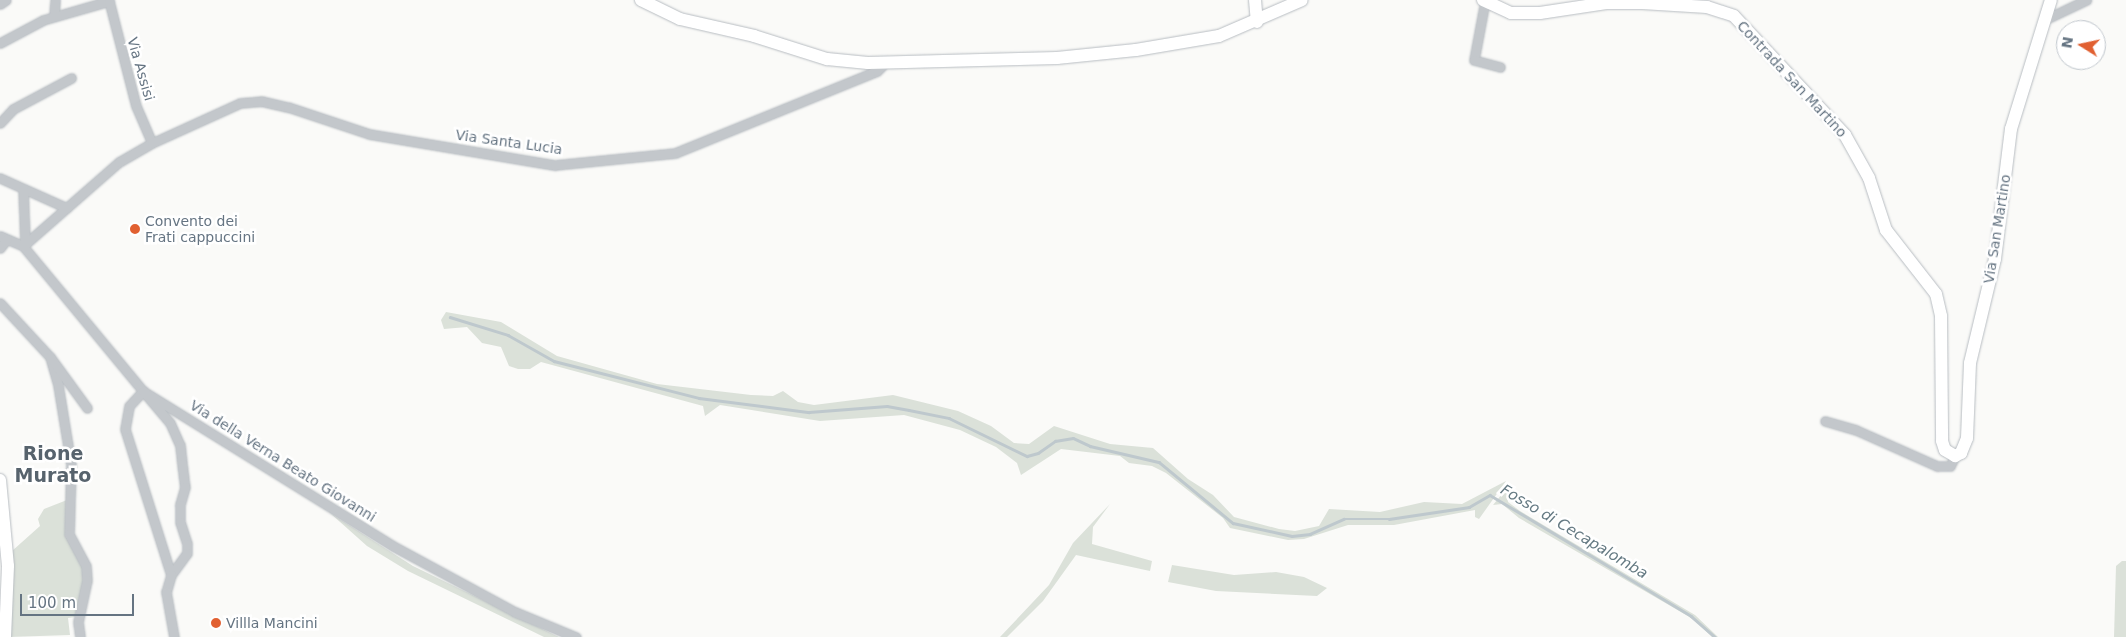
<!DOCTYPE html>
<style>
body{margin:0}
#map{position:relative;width:2126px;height:637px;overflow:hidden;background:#fafaf8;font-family:"DejaVu Sans",sans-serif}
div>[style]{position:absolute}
.green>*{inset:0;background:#dbe1d9}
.stream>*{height:2.5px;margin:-1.25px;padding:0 1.25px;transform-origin:1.25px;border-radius:1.25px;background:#bec8cd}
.roads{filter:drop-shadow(0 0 1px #b8bdc2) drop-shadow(0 0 1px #b8bdc2)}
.street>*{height:9px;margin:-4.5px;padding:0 4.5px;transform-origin:4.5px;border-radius:4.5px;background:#c3c7cb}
.secondary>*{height:12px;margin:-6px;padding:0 6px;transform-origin:6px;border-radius:6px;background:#fff}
.dots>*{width:14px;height:14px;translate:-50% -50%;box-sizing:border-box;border:2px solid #fff;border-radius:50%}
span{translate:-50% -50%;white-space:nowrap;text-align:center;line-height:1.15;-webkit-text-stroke:5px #fff;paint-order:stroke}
.street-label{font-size:14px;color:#657482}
.poi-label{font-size:14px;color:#657482}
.left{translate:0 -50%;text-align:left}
.water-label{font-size:15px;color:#657a83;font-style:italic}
.district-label{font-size:19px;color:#57636d;font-weight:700}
.north{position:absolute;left:2056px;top:20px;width:50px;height:50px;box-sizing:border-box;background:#fff;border:1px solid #c1c7cd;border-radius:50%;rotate:280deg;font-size:14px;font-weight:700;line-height:20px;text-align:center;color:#657482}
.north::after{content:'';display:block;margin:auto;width:18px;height:22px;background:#e16031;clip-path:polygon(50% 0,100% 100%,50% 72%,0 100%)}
.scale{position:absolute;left:20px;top:594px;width:114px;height:22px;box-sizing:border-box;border:2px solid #657482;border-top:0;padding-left:6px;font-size:15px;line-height:18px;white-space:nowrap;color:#657482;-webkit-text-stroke:4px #fff;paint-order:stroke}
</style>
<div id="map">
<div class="green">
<div style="clip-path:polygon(446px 312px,501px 322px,557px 356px,657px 384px,751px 395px,773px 396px,783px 391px,798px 402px,814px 405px,893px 395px,958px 411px,991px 426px,1014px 443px,1029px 444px,1054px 426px,1110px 444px,1153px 448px,1188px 479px,1213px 495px,1234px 517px,1279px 529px,1295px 531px,1319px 526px,1329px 509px,1380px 512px,1424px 502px,1462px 504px,1506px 481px,1479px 519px,1475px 517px,1475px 510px,1394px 525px,1348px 525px,1304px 539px,1288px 540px,1230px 528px,1223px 518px,1166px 473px,1152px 466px,1129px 463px,1120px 456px,1061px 449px,1021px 475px,1017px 463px,996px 447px,960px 430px,904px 415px,820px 421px,720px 405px,705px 416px,703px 406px,541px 362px,530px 369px,518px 369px,509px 366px,501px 347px,482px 343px,467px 327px,444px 329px,441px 320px)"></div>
<div style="clip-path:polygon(1507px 488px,1508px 502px,1520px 511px,1695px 615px,1718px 637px,1712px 637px,1693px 619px,1519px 518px,1502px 504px,1493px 505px)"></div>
<div style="clip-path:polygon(67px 500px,67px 537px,84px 566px,85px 583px,75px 617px,68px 618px,70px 635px,9px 637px,12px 551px,40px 526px,38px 519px,44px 509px)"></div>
<div style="clip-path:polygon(1110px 504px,1093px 527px,1092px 544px,1152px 561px,1150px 571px,1076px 555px,1043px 601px,1007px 637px,1000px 637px,1049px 585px,1073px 543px)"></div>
<div style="clip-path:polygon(330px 513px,413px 566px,559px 637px,544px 637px,408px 571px,367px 546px)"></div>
<div style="clip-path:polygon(2122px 561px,2126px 561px,2126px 637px,2114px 637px,2116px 566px)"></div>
<div style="clip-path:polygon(1172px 565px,1234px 575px,1276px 572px,1304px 577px,1327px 588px,1317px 596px,1216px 591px,1168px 582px)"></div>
</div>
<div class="stream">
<div style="left:450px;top:317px;width:61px;rotate:17.2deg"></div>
<div style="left:508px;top:335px;width:53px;rotate:29.5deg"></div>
<div style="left:554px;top:361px;width:150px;rotate:14.3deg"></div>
<div style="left:699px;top:398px;width:111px;rotate:7.3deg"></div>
<div style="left:809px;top:412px;width:78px;rotate:-4.4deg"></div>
<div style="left:887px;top:406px;width:22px;rotate:10deg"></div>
<div style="left:909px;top:410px;width:41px;rotate:11.3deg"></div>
<div style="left:949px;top:418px;width:87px;rotate:26deg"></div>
<div style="left:1027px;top:456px;width:11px;rotate:-15deg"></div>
<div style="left:1038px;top:453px;width:21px;rotate:-35deg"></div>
<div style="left:1055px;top:441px;width:18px;rotate:-9deg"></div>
<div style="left:1073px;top:438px;width:19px;rotate:25deg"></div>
<div style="left:1090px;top:446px;width:71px;rotate:13.1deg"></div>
<div style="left:1159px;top:462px;width:96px;rotate:39.5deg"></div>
<div style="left:1233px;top:523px;width:60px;rotate:12.4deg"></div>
<div style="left:1292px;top:536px;width:18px;rotate:-6deg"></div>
<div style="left:1310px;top:534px;width:37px;rotate:-24deg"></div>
<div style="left:1344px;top:519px;width:45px"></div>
<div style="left:1389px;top:519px;width:81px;rotate:-8.5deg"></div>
<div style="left:1469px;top:507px;width:24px;rotate:-30deg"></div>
<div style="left:1490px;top:495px;width:235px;rotate:31deg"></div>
<div style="left:1691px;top:616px;width:32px;rotate:41deg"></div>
</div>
<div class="roads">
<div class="street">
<div style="left:1485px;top:1px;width:60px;rotate:100.6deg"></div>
<div style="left:1474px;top:60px;width:27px;rotate:15deg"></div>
<div style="left:0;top:4px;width:7px;rotate:-34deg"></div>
<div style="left:54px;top:16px;width:16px;rotate:-86deg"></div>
<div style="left:2044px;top:20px;width:47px;rotate:-25.5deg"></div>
<div style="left:0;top:43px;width:49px;rotate:-28.1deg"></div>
<div style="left:43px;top:20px;width:69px;rotate:-16.1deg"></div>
<div style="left:109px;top:1px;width:108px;rotate:75.6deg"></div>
<div style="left:136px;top:106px;width:40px;rotate:66.6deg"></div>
<div style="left:0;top:123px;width:19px;rotate:-47deg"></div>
<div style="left:13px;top:109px;width:66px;rotate:-28.1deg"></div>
<div style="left:0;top:178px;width:73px;rotate:24.1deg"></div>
<div style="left:23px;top:189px;width:53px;rotate:87.8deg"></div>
<div style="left:0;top:236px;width:25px;rotate:23deg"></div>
<div style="left:23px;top:246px;width:188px;rotate:50.4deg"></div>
<div style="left:143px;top:391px;width:294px;rotate:31.8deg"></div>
<div style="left:393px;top:546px;width:139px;rotate:28.4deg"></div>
<div style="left:515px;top:612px;width:66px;rotate:22.3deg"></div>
<div style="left:23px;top:246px;width:128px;rotate:-41.2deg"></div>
<div style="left:119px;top:162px;width:38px;rotate:-30deg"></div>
<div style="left:152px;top:143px;width:97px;rotate:-24.4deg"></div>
<div style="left:240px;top:103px;width:21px;rotate:-5deg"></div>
<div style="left:261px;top:101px;width:28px;rotate:13deg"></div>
<div style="left:288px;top:107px;width:85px;rotate:18.4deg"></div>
<div style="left:369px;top:134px;width:189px;rotate:9.5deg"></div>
<div style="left:555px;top:165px;width:121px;rotate:-5.7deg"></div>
<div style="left:675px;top:153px;width:218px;rotate:-22.1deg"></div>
<div style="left:877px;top:71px;width:11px;rotate:-45deg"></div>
<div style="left:0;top:248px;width:11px;rotate:-52deg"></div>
<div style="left:0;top:303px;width:74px;rotate:47.2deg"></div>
<div style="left:50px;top:357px;width:29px;rotate:74deg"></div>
<div style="left:58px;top:385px;width:80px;rotate:80.7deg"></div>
<div style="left:71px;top:464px;width:70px;rotate:91.6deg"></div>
<div style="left:69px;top:534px;width:36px;rotate:62deg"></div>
<div style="left:86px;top:566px;width:14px;rotate:86deg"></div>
<div style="left:87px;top:580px;width:43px;rotate:102.1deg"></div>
<div style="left:78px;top:622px;width:15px;rotate:82deg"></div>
<div style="left:50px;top:357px;width:63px;rotate:54deg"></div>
<div style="left:1825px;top:421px;width:32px;rotate:16deg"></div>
<div style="left:1856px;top:430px;width:89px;rotate:24deg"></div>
<div style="left:1937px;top:466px;width:13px"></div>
<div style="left:1950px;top:466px;width:11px;rotate:-63deg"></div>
<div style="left:171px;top:575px;width:153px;rotate:-107.5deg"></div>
<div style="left:125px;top:429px;width:23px;rotate:-80deg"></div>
<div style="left:129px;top:406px;width:21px;rotate:-47deg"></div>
<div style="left:143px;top:391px;width:42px;rotate:49.8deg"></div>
<div style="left:170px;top:423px;width:24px;rotate:66deg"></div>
<div style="left:180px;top:445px;width:19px;rotate:84deg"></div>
<div style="left:182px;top:464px;width:23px;rotate:83deg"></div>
<div style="left:185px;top:487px;width:19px;rotate:106deg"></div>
<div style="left:180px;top:505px;width:17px;rotate:90deg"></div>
<div style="left:180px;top:522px;width:23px;rotate:72deg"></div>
<div style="left:187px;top:544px;width:9px;rotate:90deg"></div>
<div style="left:187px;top:553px;width:27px;rotate:126deg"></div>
<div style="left:171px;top:575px;width:18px;rotate:106deg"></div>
<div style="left:166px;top:592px;width:46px;rotate:79.9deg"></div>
</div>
<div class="secondary">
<div style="left:641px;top:0;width:43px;rotate:26deg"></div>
<div style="left:680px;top:19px;width:76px;rotate:12.9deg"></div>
<div style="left:754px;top:36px;width:77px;rotate:17.5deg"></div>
<div style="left:827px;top:59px;width:41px;rotate:5.6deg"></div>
<div style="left:868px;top:63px;width:189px;rotate:-1.5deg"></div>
<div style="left:1057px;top:58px;width:79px;rotate:-5.8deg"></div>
<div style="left:1136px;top:50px;width:84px;rotate:-9.6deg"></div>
<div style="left:1219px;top:36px;width:90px;rotate:-23.4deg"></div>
<div style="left:1255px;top:0;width:22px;rotate:85deg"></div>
<div style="left:1483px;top:0;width:31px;rotate:25deg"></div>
<div style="left:1511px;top:13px;width:29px"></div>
<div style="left:1540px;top:13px;width:67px;rotate:-8.6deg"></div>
<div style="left:1606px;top:3px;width:36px"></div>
<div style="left:1642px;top:3px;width:65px;rotate:3.5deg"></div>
<div style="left:1707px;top:7px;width:28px;rotate:18deg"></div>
<div style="left:1734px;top:16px;width:163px;rotate:47deg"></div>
<div style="left:1845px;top:135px;width:49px;rotate:60.8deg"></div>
<div style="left:1869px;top:178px;width:55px;rotate:71.9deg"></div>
<div style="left:1886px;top:230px;width:81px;rotate:52deg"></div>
<div style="left:1936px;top:294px;width:23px;rotate:77deg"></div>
<div style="left:1941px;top:316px;width:125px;rotate:89.5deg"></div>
<div style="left:1942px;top:441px;width:9px;rotate:72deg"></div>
<div style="left:1945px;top:450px;width:12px;rotate:31deg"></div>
<div style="left:1955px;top:456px;width:7px;rotate:-27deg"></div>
<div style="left:1961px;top:453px;width:16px;rotate:-68deg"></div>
<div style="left:1967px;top:438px;width:75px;rotate:-87.7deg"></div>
<div style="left:1970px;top:363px;width:107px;rotate:-76.5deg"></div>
<div style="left:1995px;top:259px;width:131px;rotate:-83deg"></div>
<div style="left:2011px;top:129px;width:135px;rotate:-72.8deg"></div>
<div style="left:0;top:480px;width:86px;rotate:84.7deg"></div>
<div style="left:8px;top:566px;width:71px;rotate:92.4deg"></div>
</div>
</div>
<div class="dots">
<div style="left:135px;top:229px;background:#e16031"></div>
<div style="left:216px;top:623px;background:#e16031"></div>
</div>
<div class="street-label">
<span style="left:141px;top:69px;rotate:74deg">Via Assisi</span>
<span style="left:1792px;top:79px;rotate:47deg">Contrada San Martino</span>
<span style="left:509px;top:142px;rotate:8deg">Via Santa Lucia</span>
<span style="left:1997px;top:229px;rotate:-81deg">Via San Martino</span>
<span style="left:283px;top:461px;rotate:32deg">Via della Verna Beato Giovanni</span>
</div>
<div class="poi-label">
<span class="left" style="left:145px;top:229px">Convento dei<br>Frati cappuccini</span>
<span class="left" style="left:226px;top:623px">Villla Mancini</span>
</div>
<div class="water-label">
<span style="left:1574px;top:532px;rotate:31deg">Fosso di Cecapalomba</span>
</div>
<div class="district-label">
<span style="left:53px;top:465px">Rione<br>Murato</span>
</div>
<div class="north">N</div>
<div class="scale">100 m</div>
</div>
